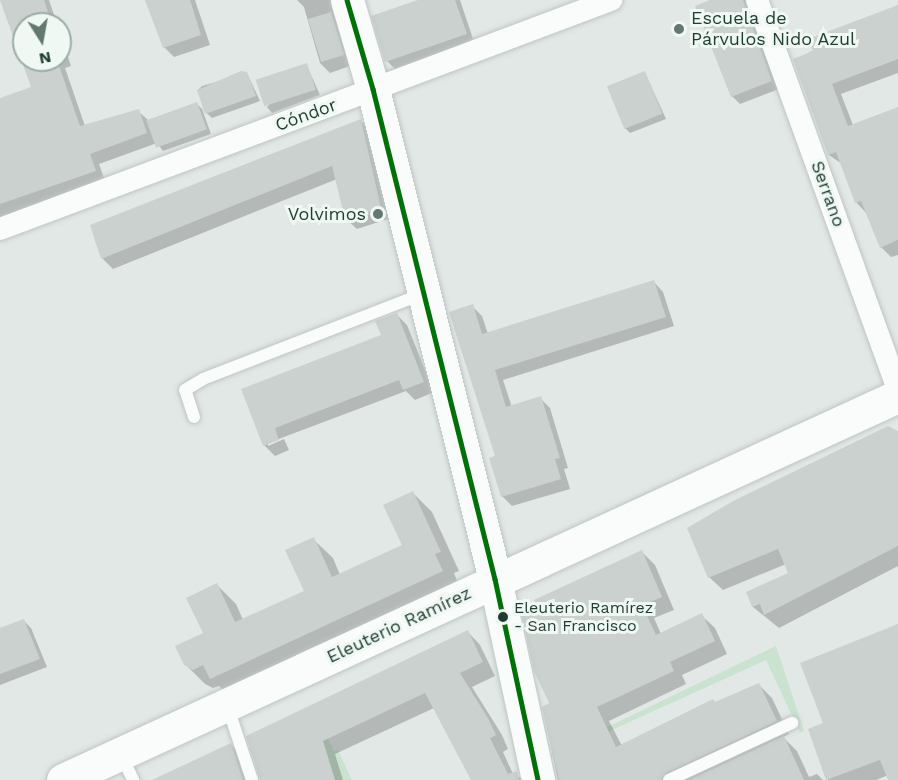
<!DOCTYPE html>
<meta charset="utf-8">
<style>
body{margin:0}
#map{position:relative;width:898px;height:780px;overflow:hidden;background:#e1e8e5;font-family:"Work Sans",sans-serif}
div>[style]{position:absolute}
.green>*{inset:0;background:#c9e3d0}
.shadow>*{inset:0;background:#0003}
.building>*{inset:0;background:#cad1ce;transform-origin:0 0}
.roads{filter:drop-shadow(0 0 2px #bec5c2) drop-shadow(0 0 2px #bec5c2)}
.lane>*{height:12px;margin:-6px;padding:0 6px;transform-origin:6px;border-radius:6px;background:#fafcfb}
.street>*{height:22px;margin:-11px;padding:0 11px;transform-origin:11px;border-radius:11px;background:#fafcfb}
.secondary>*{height:33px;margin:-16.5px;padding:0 16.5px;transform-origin:16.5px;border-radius:16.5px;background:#fafcfb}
.bus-1>*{height:4.5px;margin:-2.25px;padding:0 2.25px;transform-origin:2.25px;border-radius:2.25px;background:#007106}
.dots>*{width:16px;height:16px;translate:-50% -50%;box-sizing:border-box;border:3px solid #eff8f3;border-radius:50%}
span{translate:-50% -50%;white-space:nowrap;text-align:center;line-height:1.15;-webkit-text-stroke:6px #eff8f3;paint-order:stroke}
.bus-label{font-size:16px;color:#1e3c32}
.left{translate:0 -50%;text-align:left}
.poi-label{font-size:18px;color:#1e3c32}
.right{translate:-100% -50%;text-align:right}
.street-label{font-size:18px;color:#1e3c32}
.north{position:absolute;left:12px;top:12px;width:60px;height:60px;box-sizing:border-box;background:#eff8f3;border:2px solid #9bada6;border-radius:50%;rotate:169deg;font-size:16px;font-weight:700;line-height:24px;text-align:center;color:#1e3c32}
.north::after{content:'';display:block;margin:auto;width:21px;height:27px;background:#627871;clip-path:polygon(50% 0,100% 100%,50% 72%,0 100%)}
</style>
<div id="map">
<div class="green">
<div style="clip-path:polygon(776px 646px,804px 731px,800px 733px,766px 660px,548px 759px,547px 756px)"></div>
<div style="clip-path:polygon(327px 736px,334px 751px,338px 750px,352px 780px,335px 780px,322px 738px)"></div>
</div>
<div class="shadow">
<div style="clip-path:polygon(2px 0,49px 0,57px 24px,24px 24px,24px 60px,60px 60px,60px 32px,71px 66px,65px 68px,85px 126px,138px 111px,148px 120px,197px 104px,206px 113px,198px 90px,202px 86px,247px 73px,260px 101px,212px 118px,202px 109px,211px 134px,163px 151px,157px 143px,99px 164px,105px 181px,0 217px,0 99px,33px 88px)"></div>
<div style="clip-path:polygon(147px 0,195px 0,210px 45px,174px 57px,164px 47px)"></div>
<div style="clip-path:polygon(297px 0,333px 0,353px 65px,330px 73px,320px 63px,304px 7px)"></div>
<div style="clip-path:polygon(422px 0,460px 0,474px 42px,395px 69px,387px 61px)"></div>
<div style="clip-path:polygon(714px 0,747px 0,779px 89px,740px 104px,732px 96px)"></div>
<div style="clip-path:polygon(898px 6px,898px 73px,841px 94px,853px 125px,898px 109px,898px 255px,891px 257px,881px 247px,867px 214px,856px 202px,842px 164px,829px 155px,795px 60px)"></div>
<div style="clip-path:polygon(306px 64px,320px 95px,272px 113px,267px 107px)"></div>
<div style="clip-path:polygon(645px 73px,666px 119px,630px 133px,625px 128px)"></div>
<div style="clip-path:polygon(360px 120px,371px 131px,391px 218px,357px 229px,346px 219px,337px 179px,113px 269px,103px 259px,91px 226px)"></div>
<div style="clip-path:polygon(654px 282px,663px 292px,674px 326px,503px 380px,512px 407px,540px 398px,550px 408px,568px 468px,564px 469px,570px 489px,512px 506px,502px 496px,472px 306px,482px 316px,488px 334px)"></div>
<div style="clip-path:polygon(397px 315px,407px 325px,434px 392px,415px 400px,406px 391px,268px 443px,268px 446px,284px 439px,289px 450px,275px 456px,264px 445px,243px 390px,383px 336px)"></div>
<div style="clip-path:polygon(898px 433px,898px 566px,779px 628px,753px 607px,748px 593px,790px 573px,786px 564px,723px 590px,709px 577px)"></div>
<div style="clip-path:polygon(413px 493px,432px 512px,459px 571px,454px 573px,461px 591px,230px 697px,219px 686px,213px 688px,205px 684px,185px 664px,205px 634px,217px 585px,236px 604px,243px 620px,306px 591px,313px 539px,333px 558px,340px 575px,404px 546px)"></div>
<div style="clip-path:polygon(642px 552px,655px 565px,674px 610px,654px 618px,661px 634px,701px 615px,715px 628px,727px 654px,682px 675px,686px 684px,609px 721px,622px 746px,759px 685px,772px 698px,789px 734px,783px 737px,797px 751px,809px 777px,817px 774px,823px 780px,558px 780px,543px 708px,551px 704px)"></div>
<div style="clip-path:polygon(23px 620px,31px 628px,47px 667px,0 685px,0 629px)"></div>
<div style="clip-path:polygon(898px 626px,898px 780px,890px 780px,888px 775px,876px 780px,828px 780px,810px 730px,824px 724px)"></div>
<div style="clip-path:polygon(467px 631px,480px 645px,495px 676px,472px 687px,502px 735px,508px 749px,503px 752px,513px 774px,524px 780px,472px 780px,434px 708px,335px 754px,343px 780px,261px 780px)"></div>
<div style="clip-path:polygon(231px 745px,244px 758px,251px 780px,158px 780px)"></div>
</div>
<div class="building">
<div style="clip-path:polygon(0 0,44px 0,52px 24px,24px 24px,24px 60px,57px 60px,80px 126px,139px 109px,147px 133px,90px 154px,96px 171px,0 204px,0 98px,31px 87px)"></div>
<div style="clip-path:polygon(145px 0,190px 0,201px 35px,163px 48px)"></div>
<div style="clip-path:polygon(418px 0,455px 0,467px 34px,385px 62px,371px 16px)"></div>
<div style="clip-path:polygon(710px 0,743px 0,772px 81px,731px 97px,695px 6px)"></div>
<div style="clip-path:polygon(898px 5px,898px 59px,832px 84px,848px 126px,898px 107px,898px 240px,880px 248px,861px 201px,855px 203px,836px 152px,828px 155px,793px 59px,813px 51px,808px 39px)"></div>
<div style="left:331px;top:12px;width:45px;height:24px;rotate:73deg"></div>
<div style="left:307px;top:63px;width:28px;height:54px;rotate:72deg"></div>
<div style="clip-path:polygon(241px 71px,247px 72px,256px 96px,205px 114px,197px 90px)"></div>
<div style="left:645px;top:71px;width:46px;height:41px;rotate:68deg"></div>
<div style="left:197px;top:102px;width:29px;height:54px;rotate:70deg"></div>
<div style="clip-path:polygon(361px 119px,381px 208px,345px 219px,332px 166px,101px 259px,90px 225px)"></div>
<div style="clip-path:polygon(654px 280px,666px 317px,495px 370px,506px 407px,541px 396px,560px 458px,555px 459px,561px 479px,501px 497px,489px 458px,495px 456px,449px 312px,473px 304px,482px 334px)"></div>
<div style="clip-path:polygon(397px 313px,424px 382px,403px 390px,399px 380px,275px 428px,279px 440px,263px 446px,241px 389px,381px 335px,375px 321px)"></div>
<div style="clip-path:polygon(888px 426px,898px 431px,898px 546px,764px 615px,760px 604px,752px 607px,746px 592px,788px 573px,778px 549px,708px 578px,687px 528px,735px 500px)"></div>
<div style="clip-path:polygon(413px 491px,441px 552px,435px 554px,443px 571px,210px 679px,203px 665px,193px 670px,184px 665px,175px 646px,203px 633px,186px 598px,217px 583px,235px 622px,304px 591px,285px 550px,314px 537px,332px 577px,402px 545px,383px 505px)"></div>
<div style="clip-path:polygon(642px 550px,662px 597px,642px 605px,656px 635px,702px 613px,715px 641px,670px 662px,674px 671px,597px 707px,616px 747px,713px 699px,715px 702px,759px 683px,777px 721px,666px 773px,661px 780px,559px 780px,542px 707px,549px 703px,534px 671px,521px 611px,536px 604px,534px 600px)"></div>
<div style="clip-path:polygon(24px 619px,40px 659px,0 674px,0 628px)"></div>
<div style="clip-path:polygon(898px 624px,898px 780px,888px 780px,880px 760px,826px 780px,808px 729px,823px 723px,800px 663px)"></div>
<div style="clip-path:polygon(468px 630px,483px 662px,460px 673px,489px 720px,496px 735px,490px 738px,508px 774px,517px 771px,519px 780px,471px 780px,425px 693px,323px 741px,335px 780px,260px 780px,246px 736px)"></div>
<div style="clip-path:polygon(784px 736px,804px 780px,689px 780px)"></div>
<div style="clip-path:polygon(231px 743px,243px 780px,152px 780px)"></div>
</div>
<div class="roads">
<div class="lane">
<div style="left:194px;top:417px;width:28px;rotate:-108deg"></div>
<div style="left:185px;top:390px;width:21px;rotate:-31deg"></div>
<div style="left:203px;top:379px;width:235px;rotate:-21.2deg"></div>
<div style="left:227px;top:705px;width:79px;rotate:71.6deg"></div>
<div style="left:121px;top:755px;width:28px;rotate:64deg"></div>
<div style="left:669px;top:780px;width:136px;rotate:-24.9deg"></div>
</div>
<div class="street">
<div style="left:757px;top:0;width:414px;rotate:70.1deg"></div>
<div style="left:0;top:229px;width:653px;rotate:-20.55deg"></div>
</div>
<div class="secondary">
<div style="left:347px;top:0;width:93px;rotate:73.7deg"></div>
<div style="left:373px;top:89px;width:505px;rotate:76.02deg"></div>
<div style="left:495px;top:579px;width:206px;rotate:77.9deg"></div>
<div style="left:63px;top:780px;width:919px;rotate:-24.7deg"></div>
</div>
</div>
<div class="bus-1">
<div style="left:347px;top:0;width:93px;rotate:73.7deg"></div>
<div style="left:373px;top:89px;width:505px;rotate:76.02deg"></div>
<div style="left:495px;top:579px;width:206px;rotate:77.9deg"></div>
</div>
<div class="dots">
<div style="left:679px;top:29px;background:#627871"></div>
<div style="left:378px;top:214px;background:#627871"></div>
<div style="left:503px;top:617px;background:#1e3c32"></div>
</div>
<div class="bus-label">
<span class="left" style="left:514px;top:617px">Eleuterio Ramírez<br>- San Francisco</span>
</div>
<div class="poi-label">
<span class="left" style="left:691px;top:29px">Escuela de<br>Párvulos Nido Azul</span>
<span class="right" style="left:366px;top:214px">Volvimos</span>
</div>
<div class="street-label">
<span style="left:306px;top:115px;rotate:-20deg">Cóndor</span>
<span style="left:828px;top:194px;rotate:70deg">Serrano</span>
<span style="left:399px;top:625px;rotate:-25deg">Eleuterio Ramírez</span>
</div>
<div class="north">N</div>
</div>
